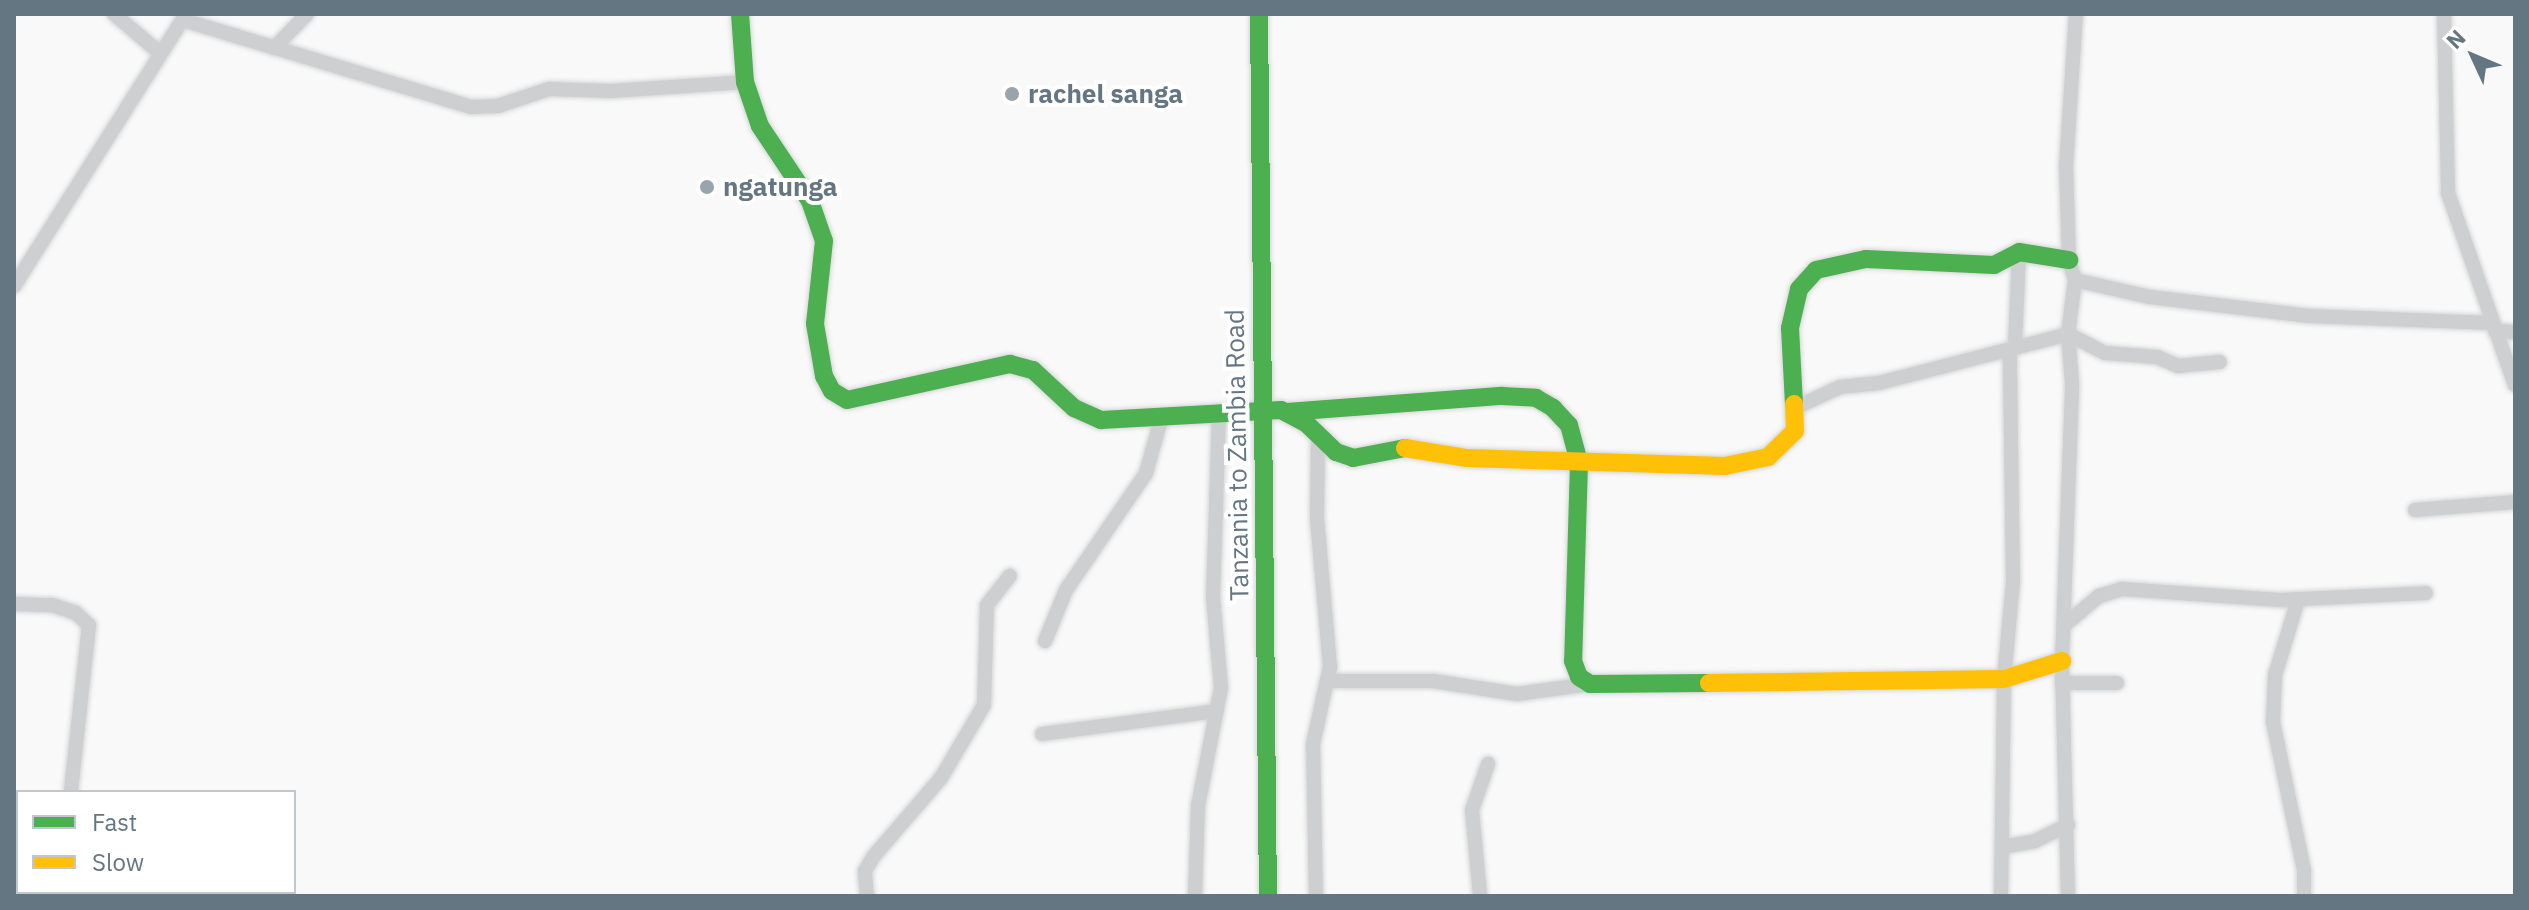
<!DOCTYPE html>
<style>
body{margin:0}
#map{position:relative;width:2529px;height:910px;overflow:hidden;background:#f9f9f9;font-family:"IBM Plex Sans",sans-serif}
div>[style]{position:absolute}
.roads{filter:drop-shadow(0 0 2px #d5d6d7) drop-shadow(0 0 2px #d5d6d7)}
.street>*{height:14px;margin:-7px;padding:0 7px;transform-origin:7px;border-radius:7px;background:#cecfd0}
.fast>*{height:18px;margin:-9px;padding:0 9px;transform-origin:9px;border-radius:9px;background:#4caf50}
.slow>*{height:18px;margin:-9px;padding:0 9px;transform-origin:9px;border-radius:9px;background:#ffc107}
.dots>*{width:22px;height:22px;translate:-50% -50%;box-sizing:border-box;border:4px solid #fff;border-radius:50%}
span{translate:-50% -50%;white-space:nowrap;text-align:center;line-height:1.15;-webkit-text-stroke:8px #fff;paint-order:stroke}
.poi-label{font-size:26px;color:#657683;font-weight:700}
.left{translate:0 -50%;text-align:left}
.street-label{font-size:26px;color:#657683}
.frame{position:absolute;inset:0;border:16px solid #657683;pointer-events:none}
.legend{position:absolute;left:16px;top:790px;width:280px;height:104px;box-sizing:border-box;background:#fff;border:2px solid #c1c8cd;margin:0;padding:10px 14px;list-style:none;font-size:24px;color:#657683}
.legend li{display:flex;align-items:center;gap:16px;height:40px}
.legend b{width:40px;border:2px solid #c1c8cd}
.north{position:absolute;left:2433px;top:16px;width:80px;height:80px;-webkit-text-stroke:6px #fff;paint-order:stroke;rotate:314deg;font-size:22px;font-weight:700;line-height:32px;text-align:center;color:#657683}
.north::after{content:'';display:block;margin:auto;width:28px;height:36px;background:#657683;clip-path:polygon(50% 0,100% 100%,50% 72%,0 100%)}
</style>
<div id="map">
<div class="roads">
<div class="street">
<div style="left:114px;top:14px;width:60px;rotate:40.3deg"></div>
<div style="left:2444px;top:14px;width:179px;rotate:88.7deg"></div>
<div style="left:2448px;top:193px;width:203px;rotate:70.8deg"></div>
<div style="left:183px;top:20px;width:301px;rotate:16.8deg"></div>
<div style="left:471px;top:107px;width:27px;rotate:-2deg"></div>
<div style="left:498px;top:106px;width:54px;rotate:-18.4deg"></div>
<div style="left:549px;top:89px;width:62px;rotate:1.8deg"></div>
<div style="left:611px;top:91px;width:134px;rotate:-3.8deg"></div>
<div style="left:274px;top:48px;width:47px;rotate:-45.9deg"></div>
<div style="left:2075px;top:280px;width:77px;rotate:12.8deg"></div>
<div style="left:2150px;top:297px;width:160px;rotate:6.8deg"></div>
<div style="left:2309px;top:316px;width:183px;rotate:2.2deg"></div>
<div style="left:14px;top:286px;width:322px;rotate:-57.7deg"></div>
<div style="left:2495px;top:331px;width:20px;rotate:3deg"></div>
<div style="left:2015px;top:345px;width:93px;rotate:-87.5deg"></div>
<div style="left:1797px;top:407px;width:47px;rotate:-24.9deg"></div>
<div style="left:1840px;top:387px;width:39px;rotate:-6deg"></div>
<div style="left:1879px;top:383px;width:195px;rotate:-14.5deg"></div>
<div style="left:2068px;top:334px;width:42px;rotate:27.2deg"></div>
<div style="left:2105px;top:353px;width:52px;rotate:4.4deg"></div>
<div style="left:2157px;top:357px;width:23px;rotate:23deg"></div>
<div style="left:2178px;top:366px;width:42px;rotate:-5.4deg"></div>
<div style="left:2415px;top:510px;width:100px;rotate:-4.6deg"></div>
<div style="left:2298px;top:600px;width:78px;rotate:107deg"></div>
<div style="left:2275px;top:675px;width:47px;rotate:92.4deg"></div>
<div style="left:2273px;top:722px;width:152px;rotate:78.2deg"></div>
<div style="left:2304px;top:871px;width:25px;rotate:90deg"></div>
<div style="left:14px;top:604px;width:38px;rotate:2deg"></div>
<div style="left:52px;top:605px;width:25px;rotate:18deg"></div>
<div style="left:76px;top:613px;width:18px;rotate:43deg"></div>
<div style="left:89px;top:625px;width:168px;rotate:96.2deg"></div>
<div style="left:2067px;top:623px;width:42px;rotate:-40.2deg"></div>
<div style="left:2099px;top:596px;width:24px;rotate:-17deg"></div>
<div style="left:2122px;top:589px;width:158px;rotate:4deg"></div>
<div style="left:2280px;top:600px;width:146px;rotate:-2.7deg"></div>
<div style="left:1045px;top:641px;width:55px;rotate:-67.6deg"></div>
<div style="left:1066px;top:590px;width:142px;rotate:-55.6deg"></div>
<div style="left:1146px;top:473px;width:59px;rotate:-74.3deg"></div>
<div style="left:1329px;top:681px;width:104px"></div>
<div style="left:1433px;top:681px;width:85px;rotate:8.8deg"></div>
<div style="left:1517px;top:694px;width:74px;rotate:-7.8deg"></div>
<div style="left:2062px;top:683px;width:55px"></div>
<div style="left:1042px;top:734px;width:176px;rotate:-7.5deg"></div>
<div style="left:2002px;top:847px;width:34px;rotate:-10deg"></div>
<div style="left:2035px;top:841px;width:37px;rotate:-26deg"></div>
<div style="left:57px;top:896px;width:4px;rotate:-76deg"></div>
<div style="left:867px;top:896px;width:25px;rotate:-95deg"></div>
<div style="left:865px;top:871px;width:16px;rotate:-60deg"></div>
<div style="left:873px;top:857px;width:104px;rotate:-49.3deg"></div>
<div style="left:941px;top:778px;width:85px;rotate:-59.5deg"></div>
<div style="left:984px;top:705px;width:100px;rotate:-88.3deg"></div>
<div style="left:987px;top:605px;width:37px;rotate:-52deg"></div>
<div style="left:1195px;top:896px;width:90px;rotate:-88.1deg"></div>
<div style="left:1198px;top:806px;width:120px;rotate:-79deg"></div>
<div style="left:1221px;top:688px;width:92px;rotate:-95deg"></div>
<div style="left:1213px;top:596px;width:185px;rotate:-88.1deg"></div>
<div style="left:1316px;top:896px;width:152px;rotate:-91.1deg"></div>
<div style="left:1313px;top:744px;width:79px;rotate:-77.6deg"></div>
<div style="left:1330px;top:667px;width:151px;rotate:-95deg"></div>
<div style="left:1317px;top:517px;width:81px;rotate:-89.3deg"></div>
<div style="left:1480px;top:896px;width:86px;rotate:-95.3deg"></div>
<div style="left:1472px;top:810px;width:49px;rotate:-70.8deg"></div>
<div style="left:2001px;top:896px;width:217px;rotate:-89.2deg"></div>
<div style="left:2004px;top:679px;width:97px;rotate:-84.7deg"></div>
<div style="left:2013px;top:582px;width:229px;rotate:-90.8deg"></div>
<div style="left:2068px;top:896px;width:235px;rotate:-91.5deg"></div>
<div style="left:2062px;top:661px;width:278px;rotate:-87.9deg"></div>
<div style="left:2072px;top:383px;width:49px;rotate:-94.7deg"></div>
<div style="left:2068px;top:334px;width:54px;rotate:-82.6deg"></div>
<div style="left:2075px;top:280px;width:21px;rotate:-107deg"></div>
<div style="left:2069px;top:260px;width:93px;rotate:-91.8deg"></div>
<div style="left:2066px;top:167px;width:153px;rotate:-86.3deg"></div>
</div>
<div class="fast">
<div style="left:740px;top:14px;width:68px;rotate:85.8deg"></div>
<div style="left:745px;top:82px;width:46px;rotate:71.2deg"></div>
<div style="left:760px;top:126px;width:90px;rotate:56.3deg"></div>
<div style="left:810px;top:201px;width:42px;rotate:70.7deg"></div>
<div style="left:824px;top:241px;width:83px;rotate:96.2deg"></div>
<div style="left:815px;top:324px;width:53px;rotate:80.2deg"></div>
<div style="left:824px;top:376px;width:17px;rotate:62deg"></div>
<div style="left:832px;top:391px;width:17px;rotate:31deg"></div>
<div style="left:847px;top:400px;width:167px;rotate:-12.5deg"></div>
<div style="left:1010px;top:364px;width:24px;rotate:15deg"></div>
<div style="left:1033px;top:370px;width:56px;rotate:42.8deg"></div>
<div style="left:1074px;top:408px;width:30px;rotate:24deg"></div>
<div style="left:1101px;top:420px;width:180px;rotate:-3.2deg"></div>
<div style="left:1281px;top:410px;width:30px;rotate:28deg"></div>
<div style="left:1307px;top:424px;width:40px;rotate:44deg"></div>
<div style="left:1336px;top:452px;width:18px;rotate:19deg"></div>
<div style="left:1353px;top:458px;width:53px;rotate:-10.9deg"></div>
<div style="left:1259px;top:14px;width:882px;rotate:89.42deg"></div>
<div style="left:1794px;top:404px;width:76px;rotate:-93deg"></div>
<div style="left:1790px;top:328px;width:40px;rotate:-77deg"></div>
<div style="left:1799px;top:289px;width:25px;rotate:-48deg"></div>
<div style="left:1816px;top:270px;width:51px;rotate:-12.4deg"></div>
<div style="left:1866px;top:259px;width:128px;rotate:2.7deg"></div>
<div style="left:1994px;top:265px;width:28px;rotate:-27deg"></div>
<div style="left:2019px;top:252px;width:51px;rotate:9.1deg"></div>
<div style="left:1287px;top:412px;width:216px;rotate:-4.3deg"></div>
<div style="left:1502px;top:396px;width:34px;rotate:3deg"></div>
<div style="left:1536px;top:398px;width:20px;rotate:30deg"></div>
<div style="left:1553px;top:408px;width:23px;rotate:47deg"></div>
<div style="left:1569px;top:425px;width:39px;rotate:75deg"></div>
<div style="left:1579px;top:463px;width:198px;rotate:91.7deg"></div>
<div style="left:1573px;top:661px;width:17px;rotate:69deg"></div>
<div style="left:1579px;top:677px;width:13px;rotate:32deg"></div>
<div style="left:1590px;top:684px;width:119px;rotate:-0.5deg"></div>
</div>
<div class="slow">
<div style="left:1405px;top:448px;width:63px;rotate:9.2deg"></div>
<div style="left:1467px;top:458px;width:258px;rotate:1.8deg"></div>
<div style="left:1725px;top:466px;width:44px;rotate:-11.8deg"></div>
<div style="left:1768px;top:457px;width:37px;rotate:-44deg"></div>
<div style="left:1795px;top:431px;width:27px;rotate:-92deg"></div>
<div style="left:1709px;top:683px;width:295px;rotate:-0.8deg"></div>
<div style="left:2004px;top:679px;width:61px;rotate:-17.2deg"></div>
</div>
</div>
<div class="dots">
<div style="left:1012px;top:94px;background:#99a4ac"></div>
<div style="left:707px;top:187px;background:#99a4ac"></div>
</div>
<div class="poi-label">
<span class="left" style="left:1028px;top:94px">rachel sanga</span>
<span class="left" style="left:723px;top:187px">ngatunga</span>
</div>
<div class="street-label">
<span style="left:1237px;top:455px;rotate:-91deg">Tanzania to Zambia Road</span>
</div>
<div class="frame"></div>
<ul class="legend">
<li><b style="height:10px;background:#4caf50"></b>Fast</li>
<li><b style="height:10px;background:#ffc107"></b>Slow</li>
</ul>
<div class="north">N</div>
</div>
